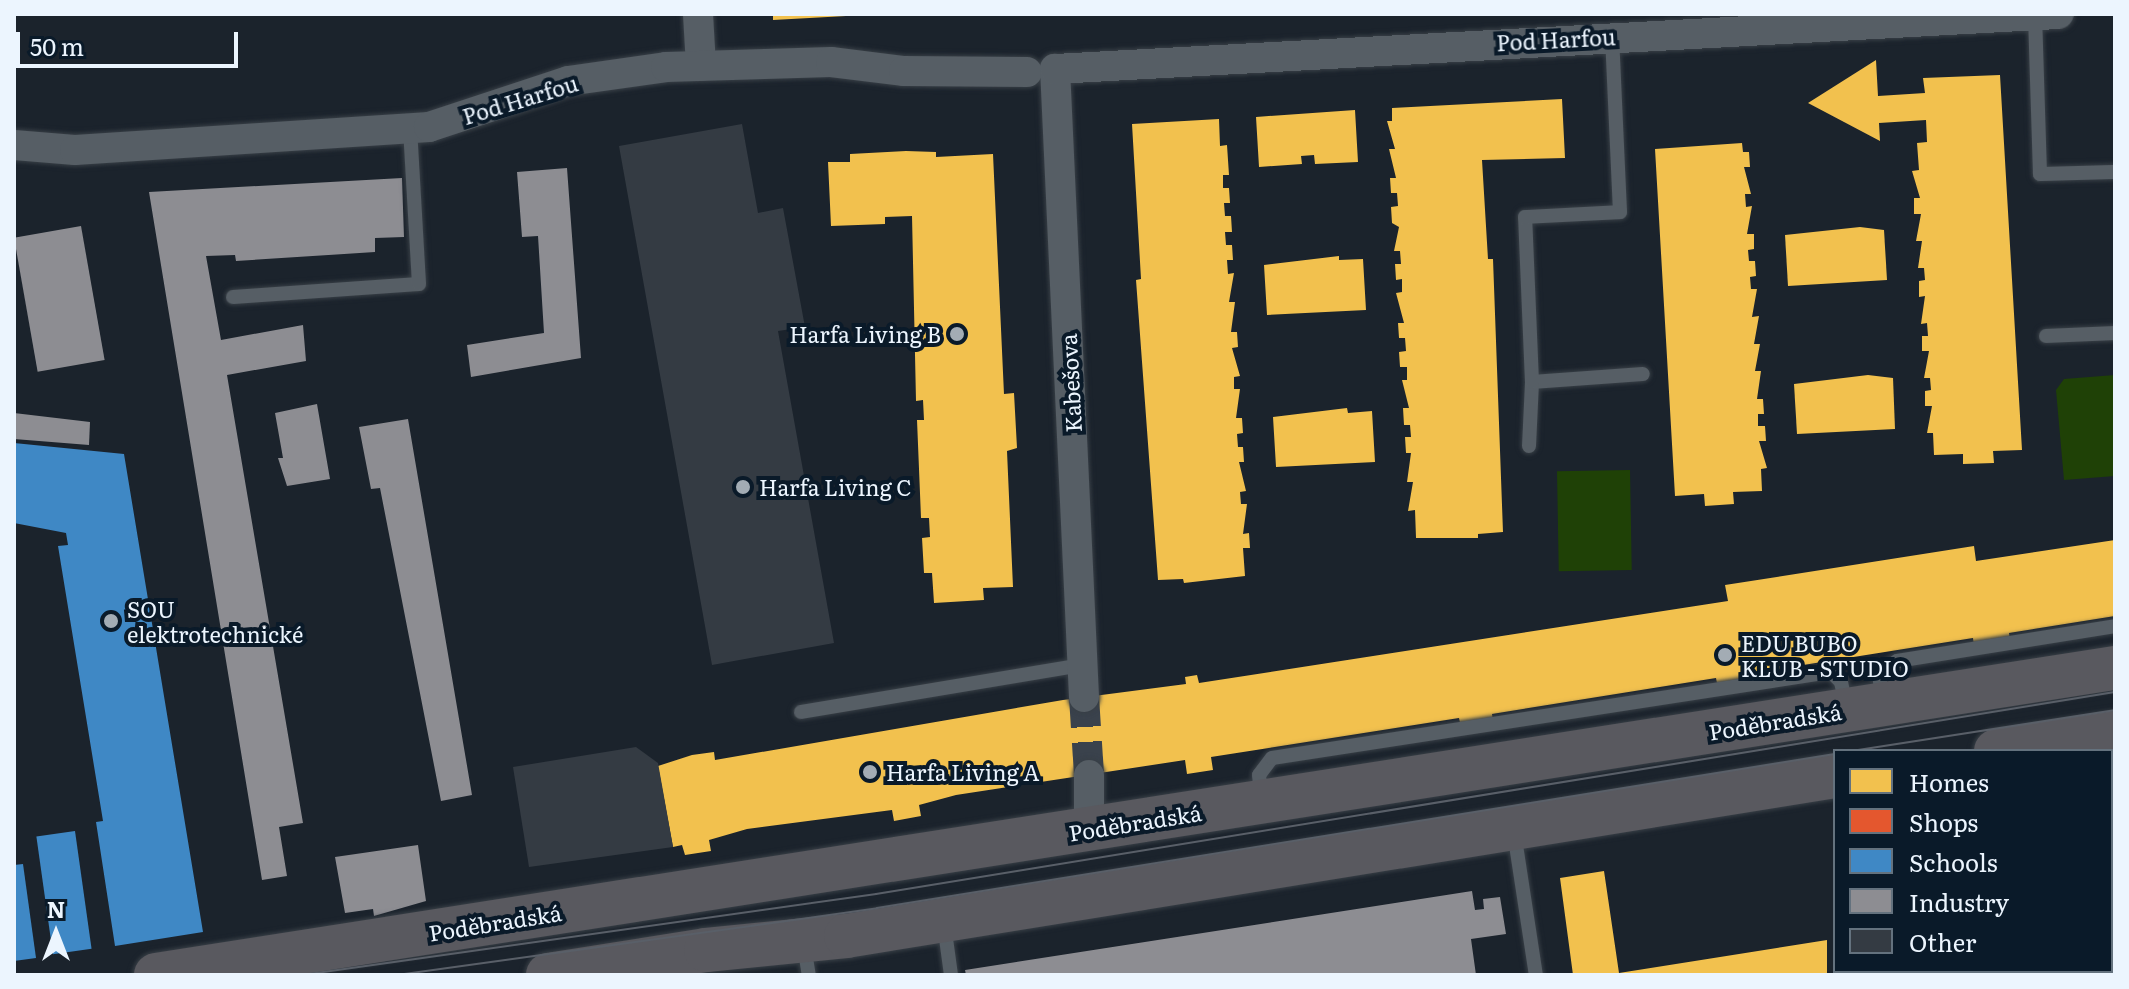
<!DOCTYPE html>
<meta charset="utf-8">
<style>
body{margin:0}
#map{position:relative;width:2129px;height:989px;overflow:hidden;background:#1b232c;font-family:Literata,serif}
div>[style]{position:absolute}
.green>*{inset:0;background:#1f4106;transform-origin:0 0}
.homes>*{inset:0;background:#f2c14e}
.shops>*{inset:0;background:#e4572e}
.schools>*{inset:0;background:#3f88c5;transform-origin:0 0}
.industry>*{inset:0;background:#8d8d92;transform-origin:0 0}
.building>*{inset:0;background:#343b43}
.street-tunnel>*{height:30px;margin-top:-15px;transform-origin:0;background:repeating-linear-gradient(90deg,#3a424c 0 30px,transparent 0 45px)}
.roads{filter:drop-shadow(0 0 2px #383f46) drop-shadow(0 0 2px #383f46)}
.lane>*{height:14px;margin:-7px;padding:0 7px;transform-origin:7px;border-radius:7px;background:#565e65}
.street>*{height:30px;margin:-15px;padding:0 15px;transform-origin:15px;border-radius:15px;background:#565e65}
.primary>*{height:44px;margin:-22px;padding:0 22px;transform-origin:22px;border-radius:22px;background:#59595f}
.tram>*{height:2px;margin:-1px;padding:0 1px;transform-origin:1px;border-radius:1px;background:#595f68}
.dots>*{width:22px;height:22px;translate:-50% -50%;box-sizing:border-box;border:4px solid #0a1a29;border-radius:50%}
span{translate:-50% -50%;white-space:nowrap;text-align:center;line-height:1.15;-webkit-text-stroke:8px #0a1a29;paint-order:stroke}
.street-label{font-size:22px;color:#ecf5fe}
.poi-label{font-size:22px;color:#ecf5fe}
.right{translate:-100% -50%;text-align:right}
.left{translate:0 -50%;text-align:left}
.frame{position:absolute;inset:0;border:16px solid #ecf5fe;pointer-events:none}
.legend{position:absolute;left:1833px;top:749px;width:280px;height:224px;box-sizing:border-box;background:#0a1a29;border:2px solid #64727e;margin:0;padding:10px 14px;list-style:none;font-size:24px;color:#ecf5fe}
.legend li{display:flex;align-items:center;gap:16px;height:40px}
.legend b{width:40px;border:2px solid #64727e}
.north{position:absolute;left:16px;top:893px;width:80px;height:80px;-webkit-text-stroke:6px #0a1a29;paint-order:stroke;rotate:0deg;font-size:22px;font-weight:700;line-height:32px;text-align:center;color:#ecf5fe}
.north::after{content:'';display:block;margin:auto;width:28px;height:36px;background:#ecf5fe;clip-path:polygon(50% 0,100% 100%,50% 72%,0 100%)}
.scale{position:absolute;left:16px;top:32px;width:222px;height:36px;box-sizing:border-box;border:4px solid #ecf5fe;border-top:0;padding-left:10px;font-size:24px;line-height:28px;white-space:nowrap;color:#ecf5fe;-webkit-text-stroke:6px #0a1a29;paint-order:stroke}
</style>
<div id="map">
<div class="green">
<div style="clip-path:polygon(2115px 375px,2115px 476px,2064px 480px,2056px 390px,2064px 379px)"></div>
<div style="left:1630px;top:470px;width:100px;height:73px;rotate:89deg"></div>
</div>
<div class="homes">
<div style="clip-path:polygon(773px 14px,846px 14px,846px 16px,773px 20px)"></div>
<div style="clip-path:polygon(1876px 60px,1878px 96px,1925px 93px,1923px 78px,2000px 75px,2022px 450px,1993px 451px,1994px 463px,1963px 464px,1963px 454px,1934px 455px,1933px 433px,1927px 433px,1932px 406px,1925px 406px,1925px 391px,1931px 390px,1930px 378px,1924px 378px,1929px 351px,1922px 351px,1922px 336px,1928px 336px,1927px 323px,1921px 324px,1925px 296px,1919px 297px,1919px 281px,1925px 280px,1924px 268px,1918px 268px,1922px 241px,1916px 241px,1921px 214px,1914px 214px,1914px 198px,1920px 198px,1912px 171px,1919px 170px,1917px 143px,1927px 142px,1926px 120px,1879px 123px,1880px 141px,1808px 103px)"></div>
<div style="clip-path:polygon(1562px 99px,1565px 158px,1482px 160px,1488px 259px,1493px 259px,1503px 532px,1478px 534px,1478px 538px,1416px 538px,1415px 510px,1408px 511px,1413px 482px,1407px 482px,1411px 453px,1406px 453px,1405px 437px,1411px 437px,1410px 425px,1404px 425px,1403px 408px,1409px 408px,1402px 380px,1407px 380px,1407px 367px,1400px 367px,1399px 352px,1406px 351px,1405px 338px,1399px 338px,1398px 323px,1404px 323px,1396px 293px,1402px 292px,1402px 279px,1396px 280px,1395px 264px,1401px 264px,1400px 251px,1394px 251px,1399px 227px,1392px 223px,1391px 207px,1398px 206px,1397px 193px,1391px 193px,1390px 178px,1396px 178px,1389px 149px,1395px 149px,1387px 121px,1392px 121px,1392px 108px)"></div>
<div style="clip-path:polygon(1355px 110px,1358px 162px,1315px 164px,1314px 155px,1301px 156px,1302px 164px,1259px 167px,1256px 117px)"></div>
<div style="clip-path:polygon(1219px 119px,1220px 146px,1227px 145px,1229px 175px,1223px 175px,1223px 188px,1229px 188px,1230px 203px,1224px 203px,1225px 216px,1231px 216px,1232px 232px,1225px 232px,1226px 245px,1232px 245px,1233px 260px,1227px 260px,1228px 274px,1234px 273px,1229px 302px,1235px 302px,1231px 332px,1237px 332px,1238px 347px,1232px 348px,1240px 376px,1234px 377px,1234px 389px,1240px 389px,1236px 418px,1242px 418px,1243px 433px,1237px 434px,1238px 447px,1243px 447px,1244px 462px,1239px 462px,1246px 491px,1240px 492px,1241px 504px,1247px 504px,1243px 534px,1249px 533px,1250px 548px,1243px 548px,1245px 576px,1184px 583px,1183px 579px,1158px 580px,1136px 280px,1141px 279px,1132px 124px)"></div>
<div style="clip-path:polygon(1742px 143px,1743px 152px,1749px 152px,1750px 167px,1744px 167px,1751px 194px,1745px 194px,1746px 207px,1752px 206px,1747px 234px,1754px 234px,1754px 249px,1748px 250px,1749px 261px,1755px 261px,1756px 276px,1750px 277px,1751px 289px,1757px 289px,1752px 317px,1759px 316px,1754px 344px,1760px 344px,1755px 371px,1761px 371px,1757px 399px,1763px 399px,1764px 414px,1758px 414px,1758px 426px,1765px 426px,1766px 441px,1759px 441px,1767px 468px,1761px 469px,1762px 491px,1733px 492px,1734px 504px,1705px 506px,1704px 494px,1675px 496px,1655px 149px)"></div>
<div style="clip-path:polygon(906px 151px,936px 152px,936px 157px,993px 154px,1004px 394px,1014px 393px,1017px 448px,1007px 451px,1013px 587px,983px 588px,984px 600px,934px 603px,932px 573px,924px 573px,922px 538px,930px 537px,929px 518px,921px 518px,917px 420px,924px 420px,923px 400px,916px 401px,912px 216px,885px 217px,885px 224px,831px 226px,828px 162px,850px 162px,850px 154px)"></div>
<div style="clip-path:polygon(1860px 227px,1884px 230px,1887px 280px,1788px 286px,1785px 235px)"></div>
<div style="clip-path:polygon(1339px 256px,1339px 260px,1363px 259px,1366px 310px,1267px 315px,1264px 265px)"></div>
<div style="clip-path:polygon(1868px 375px,1893px 378px,1895px 429px,1797px 434px,1794px 384px)"></div>
<div style="clip-path:polygon(1347px 408px,1348px 413px,1372px 411px,1375px 462px,1276px 467px,1273px 417px)"></div>
<div style="clip-path:polygon(2115px 540px,2115px 616px,2009px 633px,2011px 648px,1975px 654px,1973px 638px,1753px 673px,1755px 687px,1719px 693px,1716px 678px,1492px 714px,1494px 727px,1462px 732px,1459px 718px,1211px 757px,1213px 770px,1187px 774px,1185px 760px,956px 795px,919px 805px,921px 816px,894px 821px,892px 810px,747px 829px,709px 840px,711px 851px,685px 855px,682px 845px,673px 847px,658px 766px,692px 755px,714px 752px,715px 760px,1063px 700px,1186px 684px,1185px 677px,1197px 675px,1199px 683px,1728px 601px,1725px 585px,1974px 546px,1976px 561px)"></div>
<div style="clip-path:polygon(1604px 871px,1619px 973px,1827px 940px,1827px 975px,1573px 975px,1560px 878px)"></div>
</div>
<div class="shops">
<div style="clip-path:polygon(2115px 866px,2115px 975px,1918px 975px,1918px 971px,2111px 971px)"></div>
</div>
<div class="schools">
<div style="clip-path:polygon(14px 443px,124px 454px,203px 932px,115px 946px,96px 822px,103px 821px,58px 546px,68px 545px,66px 533px,14px 523px)"></div>
<div style="left:75px;top:831px;width:119px;height:39px;rotate:82deg"></div>
<div style="clip-path:polygon(23px 864px,36px 958px,14px 961px,14px 865px)"></div>
</div>
<div class="industry">
<div style="clip-path:polygon(567px 168px,581px 358px,471px 377px,467px 345px,544px 333px,538px 236px,522px 237px,517px 172px)"></div>
<div style="clip-path:polygon(402px 178px,404px 237px,375px 238px,375px 252px,236px 261px,235px 255px,206px 256px,221px 340px,303px 325px,306px 361px,227px 375px,303px 823px,279px 827px,287px 876px,262px 880px,149px 192px)"></div>
<div style="left:81px;top:226px;width:136px;height:68px;rotate:80deg"></div>
<div style="clip-path:polygon(317px 404px,330px 479px,287px 486px,278px 458px,283px 458px,275px 413px)"></div>
<div style="clip-path:polygon(14px 413px,90px 422px,89px 445px,14px 439px)"></div>
<div style="clip-path:polygon(408px 419px,472px 795px,441px 801px,380px 488px,371px 489px,359px 427px)"></div>
<div style="clip-path:polygon(418px 845px,426px 901px,374px 916px,373px 909px,345px 913px,335px 857px)"></div>
<div style="clip-path:polygon(1472px 891px,1475px 910px,1484px 909px,1483px 899px,1500px 897px,1506px 934px,1471px 939px,1476px 975px,966px 975px,965px 970px)"></div>
</div>
<div class="building">
<div style="clip-path:polygon(742px 124px,758px 213px,783px 208px,805px 327px,778px 331px,834px 643px,712px 665px,619px 146px)"></div>
<div style="clip-path:polygon(636px 747px,658px 763px,673px 847px,529px 867px,513px 767px)"></div>
</div>
<div class="street-tunnel">
<div style="left:1084px;top:697px;width:78px;rotate:86.3deg"></div>
</div>
<div class="roads">
<div class="lane">
<div style="left:2035px;top:15px;width:159px;rotate:88.2deg"></div>
<div style="left:2040px;top:174px;width:75px;rotate:-1.5deg"></div>
<div style="left:233px;top:297px;width:186px;rotate:-4deg"></div>
<div style="left:419px;top:284px;width:156px;rotate:-93.3deg"></div>
<div style="left:2046px;top:336px;width:69px;rotate:-2.5deg"></div>
<div style="left:1532px;top:382px;width:111px;rotate:-4.1deg"></div>
<div style="left:1529px;top:446px;width:64px;rotate:-87.3deg"></div>
<div style="left:1532px;top:382px;width:165px;rotate:-92.4deg"></div>
<div style="left:1525px;top:217px;width:95px;rotate:-3deg"></div>
<div style="left:1620px;top:212px;width:175px;rotate:-92.6deg"></div>
<div style="left:1882px;top:698px;width:24px;rotate:-97deg"></div>
<div style="left:1879px;top:674px;width:22px;rotate:-36deg"></div>
<div style="left:1897px;top:661px;width:221px;rotate:-9.1deg"></div>
<div style="left:801px;top:712px;width:286px;rotate:-9.5deg"></div>
<div style="left:1261px;top:797px;width:22px;rotate:-95deg"></div>
<div style="left:1259px;top:775px;width:21px;rotate:-53deg"></div>
<div style="left:1272px;top:758px;width:566px;rotate:-8.75deg"></div>
<div style="left:1831px;top:672px;width:14px;rotate:45deg"></div>
<div style="left:1841px;top:682px;width:25px;rotate:78deg"></div>
<div style="left:2111px;top:814px;width:4px;rotate:-14deg"></div>
<div style="left:1514px;top:832px;width:145px;rotate:81.3deg"></div>
<div style="left:944px;top:924px;width:51px;rotate:82.2deg"></div>
<div style="left:804px;top:945px;width:30px;rotate:81deg"></div>
<div style="left:1874px;top:971px;width:4px;rotate:90deg"></div>
</div>
<div class="street">
<div style="left:698px;top:14px;width:52px;rotate:86.7deg"></div>
<div style="left:14px;top:145px;width:61px;rotate:4.7deg"></div>
<div style="left:75px;top:150px;width:355px;rotate:-3.7deg"></div>
<div style="left:429px;top:127px;width:146px;rotate:-18.3deg"></div>
<div style="left:568px;top:81px;width:99px;rotate:-8.1deg"></div>
<div style="left:666px;top:67px;width:165px;rotate:-1.7deg"></div>
<div style="left:831px;top:62px;width:74px;rotate:7deg"></div>
<div style="left:904px;top:71px;width:123px;rotate:0.5deg"></div>
<div style="left:1084px;top:697px;width:629px;rotate:-92.64deg"></div>
<div style="left:1055px;top:69px;width:1005px;rotate:-3.14deg"></div>
<div style="left:1089px;top:775px;width:54px;rotate:90deg"></div>
</div>
<div class="primary">
<div style="left:1996px;top:751px;width:120px;rotate:-8.6deg"></div>
<div style="left:156px;top:975px;width:1983px;rotate:-8.91deg"></div>
<div style="left:548px;top:975px;width:160px;rotate:-9deg"></div>
<div style="left:706px;top:950px;width:141px;rotate:-5.7deg"></div>
<div style="left:846px;top:936px;width:1002px;rotate:-9.19deg"></div>
</div>
</div>
<div class="tram">
<div style="left:1851px;top:751px;width:267px;rotate:-8.8deg"></div>
<div style="left:302px;top:975px;width:580px;rotate:-8.03deg"></div>
<div style="left:876px;top:894px;width:1255px;rotate:-9.26deg"></div>
<div style="left:397px;top:975px;width:485px;rotate:-7.9deg"></div>
<div style="left:877px;top:908px;width:970px;rotate:-9.13deg"></div>
</div>
<div class="dots">
<div style="left:957px;top:334px;background:#a3acb4"></div>
<div style="left:743px;top:487px;background:#a3acb4"></div>
<div style="left:111px;top:621px;background:#a3acb4"></div>
<div style="left:1725px;top:655px;background:#a3acb4"></div>
<div style="left:870px;top:772px;background:#a3acb4"></div>
</div>
<div class="street-label">
<span style="left:1556px;top:39px;rotate:-3deg">Pod Harfou</span>
<span style="left:520px;top:99px;rotate:-17deg">Pod Harfou</span>
<span style="left:1070px;top:383px;rotate:-93deg">Kabešova</span>
<span style="left:1775px;top:721px;rotate:-9deg">Poděbradská</span>
<span style="left:1135px;top:822px;rotate:-9deg">Poděbradská</span>
<span style="left:495px;top:922px;rotate:-9deg">Poděbradská</span>
</div>
<div class="poi-label">
<span class="right" style="left:941px;top:334px">Harfa Living B</span>
<span class="left" style="left:759px;top:487px">Harfa Living C</span>
<span class="left" style="left:127px;top:621px">SOU<br>elektrotechnické</span>
<span class="left" style="left:1741px;top:655px">EDU BUBO<br>KLUB - STUDIO</span>
<span class="left" style="left:886px;top:772px">Harfa Living A</span>
</div>
<div class="frame"></div>
<ul class="legend">
<li><b style="height:22px;background:#f2c14e"></b>Homes</li>
<li><b style="height:22px;background:#e4572e"></b>Shops</li>
<li><b style="height:22px;background:#3f88c5"></b>Schools</li>
<li><b style="height:22px;background:#8d8d92"></b>Industry</li>
<li><b style="height:22px;background:#343b43"></b>Other</li>
</ul>
<div class="north">N</div>
<div class="scale">50 m</div>
</div>
